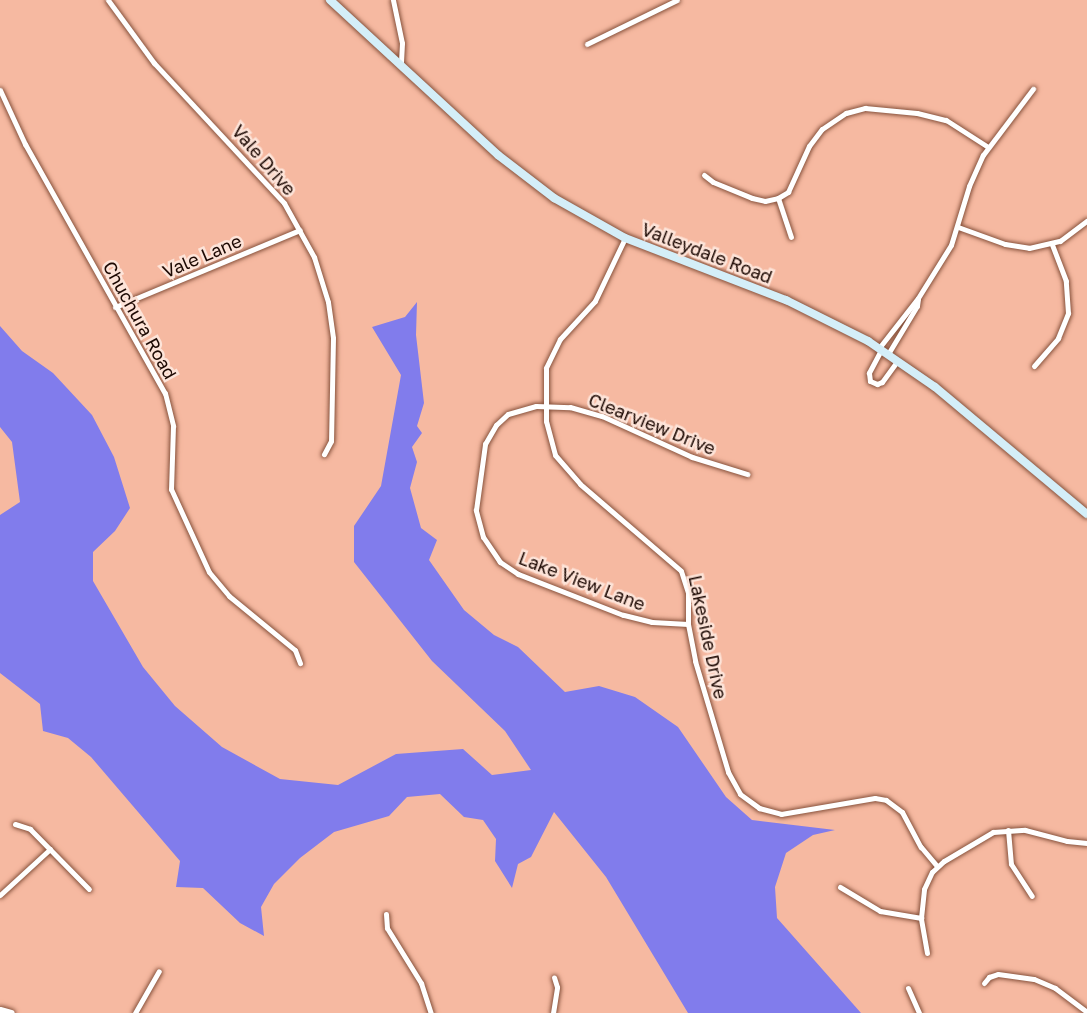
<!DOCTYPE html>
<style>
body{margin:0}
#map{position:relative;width:1087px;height:1013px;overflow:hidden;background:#f6b9a1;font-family:"Golos Text",sans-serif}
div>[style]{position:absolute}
.water>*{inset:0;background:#817cec}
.roads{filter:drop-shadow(0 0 2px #87523c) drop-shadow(0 0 2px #87523c)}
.minor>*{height:5px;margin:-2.5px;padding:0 2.5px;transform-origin:2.5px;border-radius:2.5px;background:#fff}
.tertiary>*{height:7px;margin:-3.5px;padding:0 3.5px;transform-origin:3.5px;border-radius:3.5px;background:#fff}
.secondary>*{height:8px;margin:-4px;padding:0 4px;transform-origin:4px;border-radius:4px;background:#d4eef8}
span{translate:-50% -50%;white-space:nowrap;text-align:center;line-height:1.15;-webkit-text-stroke:5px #fde4d9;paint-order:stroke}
.street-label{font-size:18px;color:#1d0903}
</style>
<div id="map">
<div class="water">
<div style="clip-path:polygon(417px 302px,416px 335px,424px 403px,417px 426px,422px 433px,412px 447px,417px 462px,410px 488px,421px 528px,437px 540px,429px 560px,464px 610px,494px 635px,518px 647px,565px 692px,599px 686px,635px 697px,678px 727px,726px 797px,752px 820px,835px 830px,813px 835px,786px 853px,775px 887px,777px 918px,861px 1013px,688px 1013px,606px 877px,554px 812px,531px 857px,518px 864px,512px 888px,495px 861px,496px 839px,483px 820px,464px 817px,440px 794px,407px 797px,389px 816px,334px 832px,300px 858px,274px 884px,261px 907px,264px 936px,240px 923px,203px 888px,176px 887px,180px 861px,91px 757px,68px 738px,43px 731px,40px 704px,0 673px,0 515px,20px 502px,12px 442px,0 427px,0 326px,22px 351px,53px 373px,92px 415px,114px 457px,130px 508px,115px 531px,93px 552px,93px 581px,143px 667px,175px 706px,222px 747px,280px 779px,338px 785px,396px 754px,463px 749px,492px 775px,531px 770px,505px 731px,432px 661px,354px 562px,354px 526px,381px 486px,401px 375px,372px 327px,405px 317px)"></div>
</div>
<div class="roads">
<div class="minor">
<div style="left:108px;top:0;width:78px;rotate:53.9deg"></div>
<div style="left:154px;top:63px;width:191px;rotate:47.1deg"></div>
<div style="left:284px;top:203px;width:62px;rotate:60.9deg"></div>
<div style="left:314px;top:257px;width:47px;rotate:72.7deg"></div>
<div style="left:328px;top:302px;width:36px;rotate:82deg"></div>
<div style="left:333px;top:338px;width:103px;rotate:91.1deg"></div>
<div style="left:331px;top:441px;width:15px;rotate:118deg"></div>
<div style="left:393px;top:0;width:44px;rotate:78.2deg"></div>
<div style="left:402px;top:43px;width:22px;rotate:93deg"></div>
<div style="left:587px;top:44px;width:100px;rotate:-26.1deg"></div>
<div style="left:0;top:90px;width:60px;rotate:65.2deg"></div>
<div style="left:25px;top:144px;width:286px;rotate:60.7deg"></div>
<div style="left:165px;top:393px;width:34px;rotate:76deg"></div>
<div style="left:173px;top:426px;width:63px;rotate:91.8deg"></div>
<div style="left:171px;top:489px;width:91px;rotate:65.4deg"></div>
<div style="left:209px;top:572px;width:31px;rotate:50deg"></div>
<div style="left:229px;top:596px;width:85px;rotate:39.3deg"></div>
<div style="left:295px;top:650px;width:14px;rotate:69deg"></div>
<div style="left:704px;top:175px;width:11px;rotate:38deg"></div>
<div style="left:713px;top:182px;width:42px;rotate:22.3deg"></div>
<div style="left:752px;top:198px;width:13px;rotate:13deg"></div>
<div style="left:765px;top:201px;width:13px;rotate:-13deg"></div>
<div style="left:778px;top:198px;width:12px;rotate:-31deg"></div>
<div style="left:788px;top:192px;width:51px;rotate:-65.5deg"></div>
<div style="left:809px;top:146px;width:21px;rotate:-53deg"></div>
<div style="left:822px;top:129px;width:29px;rotate:-34deg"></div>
<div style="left:846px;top:113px;width:20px;rotate:-15deg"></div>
<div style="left:865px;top:108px;width:52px;rotate:5.5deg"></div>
<div style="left:917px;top:113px;width:30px;rotate:14deg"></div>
<div style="left:946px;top:120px;width:50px;rotate:32.7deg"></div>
<div style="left:778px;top:198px;width:41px;rotate:71.6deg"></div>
<div style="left:958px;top:227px;width:50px;rotate:19.9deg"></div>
<div style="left:1005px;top:244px;width:24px;rotate:9deg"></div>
<div style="left:1029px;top:248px;width:32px;rotate:-13deg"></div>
<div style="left:1060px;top:241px;width:34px;rotate:-37deg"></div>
<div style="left:625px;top:238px;width:70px;rotate:115.5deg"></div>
<div style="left:595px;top:301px;width:52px;rotate:132.6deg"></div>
<div style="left:560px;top:339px;width:32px;rotate:116deg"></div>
<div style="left:546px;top:368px;width:53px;rotate:90deg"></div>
<div style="left:546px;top:421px;width:35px;rotate:75deg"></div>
<div style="left:555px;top:455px;width:38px;rotate:49deg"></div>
<div style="left:580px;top:484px;width:133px;rotate:40.7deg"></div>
<div style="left:681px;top:571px;width:23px;rotate:72deg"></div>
<div style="left:688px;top:593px;width:31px;rotate:90deg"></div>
<div style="left:688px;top:624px;width:38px;rotate:79deg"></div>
<div style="left:695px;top:661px;width:116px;rotate:73.4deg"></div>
<div style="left:728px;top:772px;width:25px;rotate:61deg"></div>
<div style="left:740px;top:794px;width:24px;rotate:36deg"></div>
<div style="left:759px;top:808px;width:23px;rotate:15deg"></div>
<div style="left:781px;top:814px;width:95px;rotate:-9.7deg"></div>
<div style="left:875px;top:798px;width:11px;rotate:10deg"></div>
<div style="left:886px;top:800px;width:20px;rotate:37deg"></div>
<div style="left:902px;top:812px;width:40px;rotate:62deg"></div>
<div style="left:921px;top:847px;width:25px;rotate:50deg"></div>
<div style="left:115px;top:307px;width:200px;rotate:-22.6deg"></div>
<div style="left:879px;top:348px;width:63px;rotate:-52deg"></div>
<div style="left:918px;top:298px;width:62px;rotate:-58.1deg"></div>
<div style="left:951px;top:245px;width:62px;rotate:-73deg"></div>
<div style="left:969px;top:186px;width:34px;rotate:-66deg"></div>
<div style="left:983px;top:155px;width:83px;rotate:-52.9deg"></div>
<div style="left:881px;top:350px;width:26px;rotate:118deg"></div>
<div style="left:869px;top:373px;width:8px;rotate:83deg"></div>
<div style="left:870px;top:381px;width:8px;rotate:23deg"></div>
<div style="left:877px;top:384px;width:5px;rotate:-22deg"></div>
<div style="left:882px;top:382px;width:26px;rotate:-54deg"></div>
<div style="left:888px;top:354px;width:56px;rotate:-58.9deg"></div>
<div style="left:917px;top:306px;width:7px;rotate:-82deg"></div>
<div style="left:1034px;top:366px;width:37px;rotate:-49deg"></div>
<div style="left:1058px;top:338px;width:27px;rotate:-68deg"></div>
<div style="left:1068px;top:313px;width:32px;rotate:-94deg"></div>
<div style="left:1066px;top:281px;width:39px;rotate:-111deg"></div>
<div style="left:688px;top:624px;width:36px;rotate:-177deg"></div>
<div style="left:652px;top:622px;width:30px;rotate:-166deg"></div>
<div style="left:623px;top:615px;width:113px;rotate:-158.7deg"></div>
<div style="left:518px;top:574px;width:22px;rotate:-146deg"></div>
<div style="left:500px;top:562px;width:30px;rotate:-124deg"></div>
<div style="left:483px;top:537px;width:28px;rotate:-105deg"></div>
<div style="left:476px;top:510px;width:67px;rotate:-82.2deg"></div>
<div style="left:485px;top:444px;width:22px;rotate:-60deg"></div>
<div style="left:496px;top:425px;width:16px;rotate:-43deg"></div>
<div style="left:508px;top:414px;width:29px;rotate:-16deg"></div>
<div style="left:536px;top:406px;width:34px;rotate:2deg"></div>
<div style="left:570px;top:407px;width:33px;rotate:16deg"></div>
<div style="left:602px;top:416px;width:99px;rotate:24.5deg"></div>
<div style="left:692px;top:457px;width:58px;rotate:17.2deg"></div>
<div style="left:15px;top:824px;width:16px;rotate:18deg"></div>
<div style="left:30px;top:829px;width:84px;rotate:45.5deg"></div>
<div style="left:1008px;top:830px;width:34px;rotate:85deg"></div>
<div style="left:1011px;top:864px;width:38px;rotate:57deg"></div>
<div style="left:840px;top:887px;width:47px;rotate:31deg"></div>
<div style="left:880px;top:911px;width:42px;rotate:9.7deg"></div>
<div style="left:0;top:895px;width:68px;rotate:-42.6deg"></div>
<div style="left:386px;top:914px;width:14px;rotate:86deg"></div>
<div style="left:387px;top:928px;width:65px;rotate:58.3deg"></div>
<div style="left:421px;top:983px;width:32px;rotate:72deg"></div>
<div style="left:927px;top:953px;width:36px;rotate:-100deg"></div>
<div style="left:921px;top:918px;width:29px;rotate:-84deg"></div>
<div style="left:924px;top:889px;width:19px;rotate:-65deg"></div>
<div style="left:932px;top:872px;width:16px;rotate:-43deg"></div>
<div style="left:944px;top:861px;width:57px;rotate:-30.6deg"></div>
<div style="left:993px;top:832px;width:32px;rotate:-4deg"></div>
<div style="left:1025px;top:830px;width:43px;rotate:14.7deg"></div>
<div style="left:1067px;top:841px;width:20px;rotate:6deg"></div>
<div style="left:984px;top:983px;width:8px;rotate:-50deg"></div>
<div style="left:989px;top:977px;width:9px;rotate:-18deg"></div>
<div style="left:998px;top:974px;width:36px;rotate:8deg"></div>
<div style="left:1034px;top:979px;width:23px;rotate:23deg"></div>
<div style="left:1055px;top:988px;width:40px;rotate:37deg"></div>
<div style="left:908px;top:988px;width:27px;rotate:66deg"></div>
<div style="left:135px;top:1013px;width:48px;rotate:-60.3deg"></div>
<div style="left:553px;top:1013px;width:26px;rotate:-81deg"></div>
<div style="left:557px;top:987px;width:10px;rotate:-107deg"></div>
</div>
<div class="tertiary">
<div style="left:0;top:1010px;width:11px;rotate:15deg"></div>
</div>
<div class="secondary">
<div style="left:330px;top:0;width:229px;rotate:42.7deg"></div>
<div style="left:498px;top:155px;width:71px;rotate:37.5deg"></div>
<div style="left:554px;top:198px;width:81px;rotate:29.4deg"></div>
<div style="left:625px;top:238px;width:173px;rotate:21.1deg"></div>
<div style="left:786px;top:300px;width:92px;rotate:26.6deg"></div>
<div style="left:868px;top:341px;width:81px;rotate:34.5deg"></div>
<div style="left:935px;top:387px;width:198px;rotate:39.9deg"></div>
</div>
</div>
<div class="street-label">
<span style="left:264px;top:160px;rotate:49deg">Vale Drive</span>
<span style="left:707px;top:253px;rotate:21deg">Valleydale Road</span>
<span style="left:202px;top:256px;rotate:-23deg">Vale Lane</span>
<span style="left:140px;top:320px;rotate:61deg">Chuchura Road</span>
<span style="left:652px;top:424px;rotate:22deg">Clearview Drive</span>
<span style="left:582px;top:581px;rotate:21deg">Lake View Lane</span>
<span style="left:708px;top:637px;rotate:78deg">Lakeside Drive</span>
</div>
</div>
